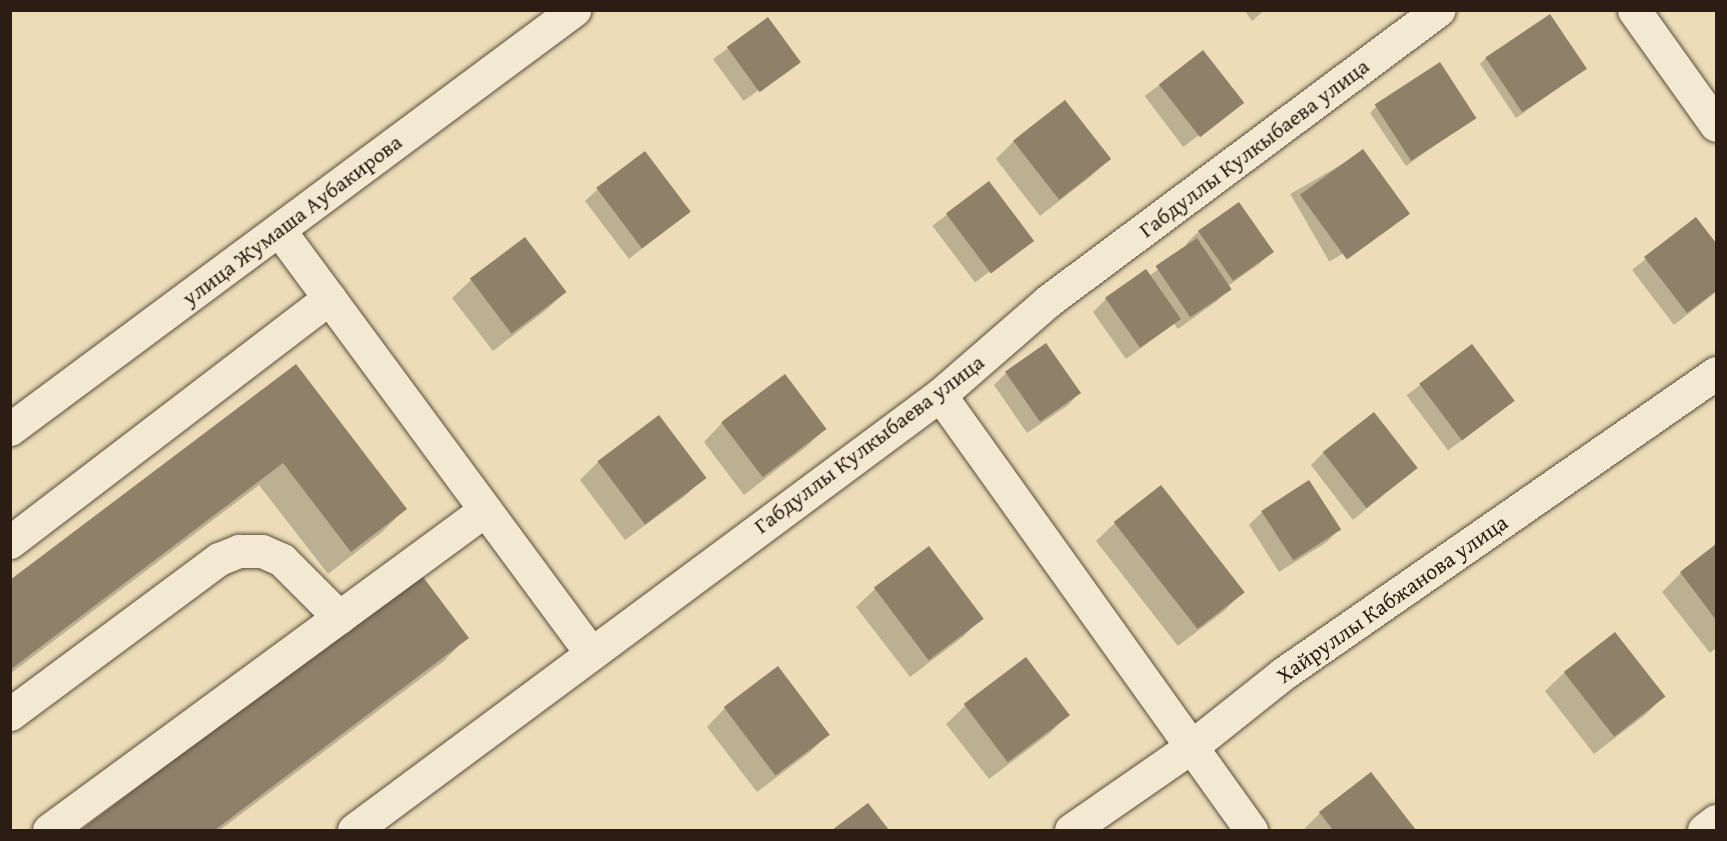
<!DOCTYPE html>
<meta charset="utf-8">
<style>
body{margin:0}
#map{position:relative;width:1727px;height:841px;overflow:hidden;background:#ecdcb8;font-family:"Gentium Book Plus",serif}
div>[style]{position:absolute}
.shadow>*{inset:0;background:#0003;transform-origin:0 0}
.building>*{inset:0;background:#8f8069;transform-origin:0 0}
.roads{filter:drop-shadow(0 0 2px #5b4d3c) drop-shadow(0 0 2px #5b4d3c)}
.minor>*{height:33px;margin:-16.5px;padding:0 16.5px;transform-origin:16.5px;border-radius:16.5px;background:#f3e8d1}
span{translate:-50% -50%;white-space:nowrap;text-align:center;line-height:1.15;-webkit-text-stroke:6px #f3e8d1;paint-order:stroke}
.street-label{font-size:22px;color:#2b1d13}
.frame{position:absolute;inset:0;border:12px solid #2b1d13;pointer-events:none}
</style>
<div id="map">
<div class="shadow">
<div style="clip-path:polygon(1244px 10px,1265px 10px,1252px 21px)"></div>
<div style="left:768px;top:19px;width:52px;height:68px;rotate:54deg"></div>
<div style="left:1203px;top:52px;width:64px;height:73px;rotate:53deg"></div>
<div style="clip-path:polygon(1486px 58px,1585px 69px,1516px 118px,1480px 64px)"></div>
<div style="clip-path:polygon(1376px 107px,1475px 117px,1406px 166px,1370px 113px)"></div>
<div style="clip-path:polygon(1014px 141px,1109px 159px,1090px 177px,1040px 216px,996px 159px)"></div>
<div style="left:1363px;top:152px;width:78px;height:84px;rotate:60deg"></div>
<div style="left:989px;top:183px;width:71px;height:71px;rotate:53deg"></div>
<div style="clip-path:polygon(598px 189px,689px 211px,629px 259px,585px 201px)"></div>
<div style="clip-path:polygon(1238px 204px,1272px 252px,1259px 264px,1228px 286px,1230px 288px,1217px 301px,1178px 329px,1174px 324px,1126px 359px,1093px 312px,1106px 299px,1149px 276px,1188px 247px,1186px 244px,1199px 231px)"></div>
<div style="clip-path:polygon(1696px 219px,1716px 246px,1716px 292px,1674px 325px,1632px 270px)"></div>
<div style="clip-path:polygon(471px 280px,565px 292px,546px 310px,493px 351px,452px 298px)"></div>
<div style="left:1472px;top:346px;width:69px;height:82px;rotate:53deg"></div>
<div style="clip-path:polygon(296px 366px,405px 509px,382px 532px,328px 574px,259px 485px,10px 674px,10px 582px)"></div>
<div style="clip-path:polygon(1006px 373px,1079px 393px,1067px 406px,1027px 433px,994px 385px)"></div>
<div style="clip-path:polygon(722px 423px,825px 429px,806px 447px,744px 495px,704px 442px)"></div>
<div style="clip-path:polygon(1323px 453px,1416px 468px,1353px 520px,1311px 465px)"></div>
<div style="clip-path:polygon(598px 462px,704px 478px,685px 496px,625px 540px,580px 480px)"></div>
<div style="clip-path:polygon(1262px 512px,1339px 529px,1327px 542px,1279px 572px,1249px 525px)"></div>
<div style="clip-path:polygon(1115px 523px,1242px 593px,1224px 611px,1178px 646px,1096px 541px)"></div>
<div style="clip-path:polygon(1716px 546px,1716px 648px,1710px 653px,1662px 592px,1681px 573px)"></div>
<div style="clip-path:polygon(929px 548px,982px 617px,964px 636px,910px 677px,856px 607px,875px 589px)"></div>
<div style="clip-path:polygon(419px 575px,467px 637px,444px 661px,220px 830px,83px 830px)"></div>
<div style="clip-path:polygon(1615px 634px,1663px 697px,1645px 715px,1594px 754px,1545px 691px,1564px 673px)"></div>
<div style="clip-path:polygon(1025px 660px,1068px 715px,1050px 733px,989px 779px,946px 724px,965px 706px)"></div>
<div style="clip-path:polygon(778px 668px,828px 734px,810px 752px,757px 792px,707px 727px,725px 708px)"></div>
<div style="clip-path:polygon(1371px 774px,1414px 830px,1303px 830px,1320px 813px)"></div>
<div style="clip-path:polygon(868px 805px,888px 830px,835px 830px)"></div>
</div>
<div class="building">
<div style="left:1550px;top:14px;width:66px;height:78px;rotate:56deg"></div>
<div style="left:768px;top:17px;width:56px;height:51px;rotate:54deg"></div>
<div style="left:1203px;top:50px;width:67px;height:56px;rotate:52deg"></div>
<div style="left:1440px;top:62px;width:67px;height:78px;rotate:57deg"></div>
<div style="left:1065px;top:100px;width:75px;height:66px;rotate:52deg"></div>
<div style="left:1363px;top:149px;width:80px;height:78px;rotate:54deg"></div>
<div style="left:645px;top:151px;width:76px;height:61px;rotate:53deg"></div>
<div style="left:989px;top:181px;width:75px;height:54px;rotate:53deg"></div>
<div style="left:1239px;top:202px;width:61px;height:50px;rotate:55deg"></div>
<div style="clip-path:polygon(1696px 217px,1716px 243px,1716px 291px,1687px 313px,1644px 257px)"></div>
<div style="left:525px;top:237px;width:69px;height:69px;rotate:53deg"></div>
<div style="left:1197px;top:238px;width:62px;height:50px;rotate:56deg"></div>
<div style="left:1146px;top:269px;width:61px;height:50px;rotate:55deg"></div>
<div style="left:1046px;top:343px;width:61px;height:50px;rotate:55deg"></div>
<div style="left:1472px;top:344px;width:71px;height:66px;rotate:53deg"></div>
<div style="clip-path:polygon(296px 364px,407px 509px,351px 552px,283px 463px,10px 670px,10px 580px)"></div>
<div style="left:785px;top:374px;width:69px;height:80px;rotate:53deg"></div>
<div style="left:1374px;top:412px;width:71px;height:65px;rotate:52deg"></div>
<div style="left:659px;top:415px;width:79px;height:77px;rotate:53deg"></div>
<div style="left:1309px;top:480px;width:59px;height:57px;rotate:57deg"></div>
<div style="left:1161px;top:485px;width:136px;height:60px;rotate:52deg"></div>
<div style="clip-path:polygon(1716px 544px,1716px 620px,1680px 572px)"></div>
<div style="left:929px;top:546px;width:91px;height:69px;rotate:53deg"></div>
<div style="clip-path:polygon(420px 573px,469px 638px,215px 830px,81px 830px)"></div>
<div style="left:1615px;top:632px;width:82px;height:65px;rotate:52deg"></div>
<div style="left:1026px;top:657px;width:73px;height:78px;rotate:53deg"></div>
<div style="left:778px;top:666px;width:86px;height:68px;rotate:53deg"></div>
<div style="clip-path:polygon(1371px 772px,1416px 830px,1333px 830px,1319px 812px)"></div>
<div style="clip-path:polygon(868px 803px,889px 830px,832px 830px)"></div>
</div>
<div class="roads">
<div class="minor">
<div style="left:1634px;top:10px;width:141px;rotate:54.5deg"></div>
<div style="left:279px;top:230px;width:526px;rotate:53.59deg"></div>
<div style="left:940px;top:395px;width:535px;rotate:54.44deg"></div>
<div style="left:10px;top:429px;width:703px;rotate:-36.61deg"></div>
<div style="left:10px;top:542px;width:402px;rotate:-37.4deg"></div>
<div style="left:10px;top:714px;width:260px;rotate:-36.6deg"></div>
<div style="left:219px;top:559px;width:22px;rotate:-22deg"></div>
<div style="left:239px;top:551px;width:23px"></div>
<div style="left:262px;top:551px;width:22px;rotate:24deg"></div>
<div style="left:282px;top:560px;width:81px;rotate:45deg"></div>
<div style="left:49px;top:830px;width:541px;rotate:-36.28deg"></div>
<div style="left:354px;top:830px;width:730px;rotate:-36.59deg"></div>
<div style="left:940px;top:395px;width:143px;rotate:-41deg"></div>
<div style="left:1048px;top:301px;width:487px;rotate:-36.7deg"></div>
<div style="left:1071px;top:830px;width:146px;rotate:-34.7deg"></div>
<div style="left:1191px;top:747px;width:119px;rotate:-38.5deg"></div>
<div style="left:1284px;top:673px;width:526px;rotate:-34.78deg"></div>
<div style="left:1704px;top:830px;width:15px;rotate:-37deg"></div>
</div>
</div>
<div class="street-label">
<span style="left:1254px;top:148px;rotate:-37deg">Габдуллы Кулкыбаева улица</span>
<span style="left:292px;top:220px;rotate:-37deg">улица Жумаша Аубакирова</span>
<span style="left:869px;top:444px;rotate:-37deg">Габдуллы Кулкыбаева улица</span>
<span style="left:1392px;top:599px;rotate:-35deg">Хайруллы Кабжанова улица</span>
</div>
<div class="frame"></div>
</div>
